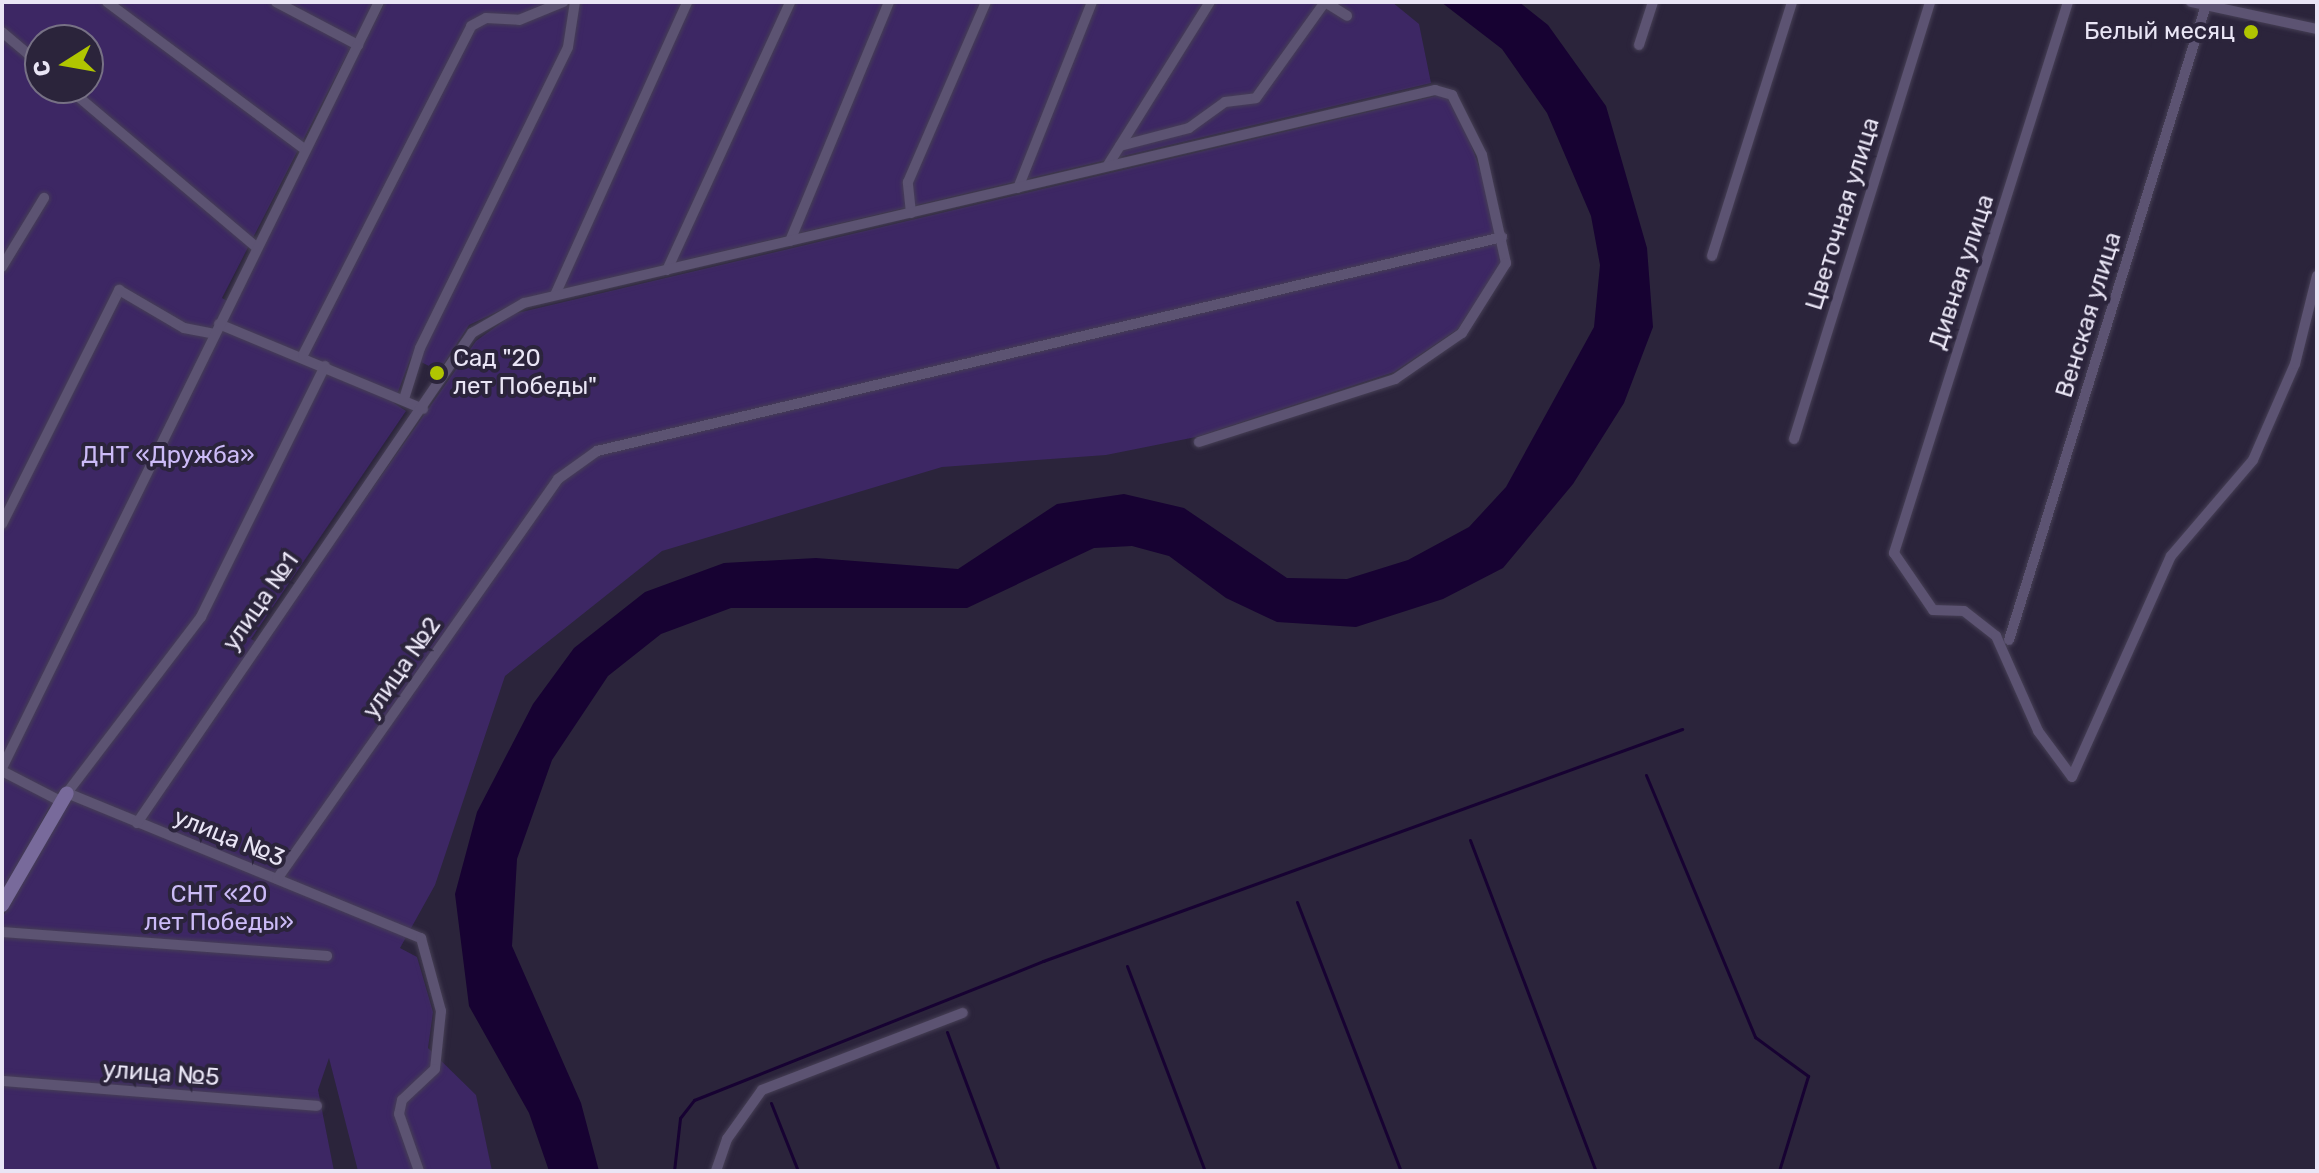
<!DOCTYPE html>
<meta charset="utf-8">
<style>
body{margin:0}
#map{position:relative;width:2319px;height:1173px;overflow:hidden;background:#2b243b;font-family:Rubik,sans-serif}
div>[style]{position:absolute}
.green>*{inset:0;background:#3d2764}
.water>*{inset:0;background:#170232}
.stream>*{height:3px;margin:-1.5px;padding:0 1.5px;transform-origin:1.5px;border-radius:1.5px;background:#170232}
.roads{filter:drop-shadow(0 0 2px #463f55) drop-shadow(0 0 2px #463f55)}
.street>*{height:10px;margin:-5px;padding:0 5px;transform-origin:5px;border-radius:5px;background:#5c5372}
.secondary>*{height:14px;margin:-7px;padding:0 7px;transform-origin:7px;border-radius:7px;background:#786a9b}
.dots>*{width:22px;height:22px;translate:-50% -50%;box-sizing:border-box;border:4px solid #2b243b;border-radius:50%}
span{translate:-50% -50%;white-space:nowrap;text-align:center;line-height:1.15;-webkit-text-stroke:8px #2b243b;paint-order:stroke}
.poi-label{font-size:24px;color:#e9e5f5}
.right{translate:-100% -50%;text-align:right}
.left{translate:0 -50%;text-align:left}
.street-label{font-size:24px;color:#e9e5f5}
.park-label{font-size:24px;color:#ccbbf7}
.frame{position:absolute;inset:0;border:4px solid #e9e5f5;pointer-events:none}
.north{position:absolute;left:24px;top:24px;width:80px;height:80px;box-sizing:border-box;background:#2b243b;border:2px solid #777185;border-radius:50%;rotate:259deg;font-size:22px;font-weight:700;line-height:32px;text-align:center;color:#e9e5f5}
.north::after{content:'';display:block;margin:auto;width:28px;height:36px;background:#b0c501;clip-path:polygon(50% 0,100% 100%,50% 72%,0 100%)}
</style>
<div id="map">
<div class="green">
<div style="clip-path:polygon(evenodd,2px 2px,374px 2px,222px 298px,232px 304px,385px 2px,1392px 2px,1419px 24px,1431px 83px,529px 297px,469px 325px,439px 371px,411px 357px,394px 403px,406px 411px,251px 639px,262px 645px,476px 341px,513px 314px,1440px 95px,1456px 102px,1494px 209px,1502px 261px,1458px 329px,1394px 372px,1196px 437px,1106px 455px,942px 467px,662px 551px,505px 676px,435px 885px,400px 948px,417px 957px,433px 1012px,428px 1048px,476px 1095px,492px 1171px,358px 1171px,329px 1058px,318px 1090px,334px 1171px,2px 1171px,2px 918px,99px 750px,49px 808px,2px 895px,2px 2px,40px 40px,88px 40px,88px 88px,40px 88px,40px 40px)"></div>
</div>
<div class="water">
<div style="clip-path:polygon(1441px 2px,1519px 2px,1548px 25px,1606px 106px,1647px 248px,1653px 327px,1624px 403px,1573px 484px,1503px 568px,1443px 599px,1356px 627px,1277px 622px,1226px 598px,1169px 556px,1132px 546px,1094px 548px,967px 608px,731px 608px,661px 634px,608px 676px,552px 760px,517px 859px,512px 946px,581px 1103px,599px 1171px,549px 1171px,529px 1113px,469px 1006px,455px 894px,477px 812px,533px 704px,574px 648px,645px 592px,724px 563px,816px 558px,958px 569px,1057px 504px,1124px 494px,1184px 508px,1287px 578px,1347px 579px,1408px 560px,1469px 527px,1506px 487px,1594px 327px,1600px 265px,1591px 216px,1547px 113px,1502px 49px)"></div>
</div>
<div class="stream">
<div style="left:1646px;top:775px;width:284px;rotate:67.4deg"></div>
<div style="left:1755px;top:1037px;width:66px;rotate:36.3deg"></div>
<div style="left:1808px;top:1076px;width:99px;rotate:107deg"></div>
<div style="left:1470px;top:840px;width:354px;rotate:69.2deg"></div>
<div style="left:1297px;top:902px;width:288px;rotate:68.9deg"></div>
<div style="left:1127px;top:966px;width:219px;rotate:69.2deg"></div>
<div style="left:947px;top:1032px;width:148px;rotate:69.5deg"></div>
<div style="left:771px;top:1103px;width:73px;rotate:68.3deg"></div>
<div style="left:674px;top:1171px;width:53px;rotate:-83.5deg"></div>
<div style="left:680px;top:1118px;width:23px;rotate:-52deg"></div>
<div style="left:694px;top:1100px;width:376px;rotate:-21.7deg"></div>
<div style="left:1043px;top:961px;width:680px;rotate:-19.95deg"></div>
</div>
<div class="roads">
<div class="street">
<div style="left:107px;top:2px;width:246px;rotate:36.7deg"></div>
<div style="left:276px;top:2px;width:93px;rotate:27.7deg"></div>
<div style="left:2068px;top:2px;width:578px;rotate:107.53deg"></div>
<div style="left:1894px;top:553px;width:69px;rotate:55.6deg"></div>
<div style="left:1933px;top:610px;width:31px;rotate:2deg"></div>
<div style="left:1964px;top:611px;width:41px;rotate:38deg"></div>
<div style="left:1996px;top:636px;width:104px;rotate:66.1deg"></div>
<div style="left:2038px;top:731px;width:57px;rotate:53.5deg"></div>
<div style="left:2072px;top:777px;width:242px;rotate:-65.9deg"></div>
<div style="left:2171px;top:556px;width:126px;rotate:-49.5deg"></div>
<div style="left:2253px;top:460px;width:105px;rotate:-66.4deg"></div>
<div style="left:2295px;top:364px;width:91px;rotate:-76deg"></div>
<div style="left:2191px;top:2px;width:129px;rotate:12.1deg"></div>
<div style="left:2px;top:32px;width:50px;rotate:40.1deg"></div>
<div style="left:1639px;top:45px;width:45px;rotate:-72deg"></div>
<div style="left:68px;top:88px;width:245px;rotate:40.2deg"></div>
<div style="left:1120px;top:146px;width:71px;rotate:-14.6deg"></div>
<div style="left:1189px;top:128px;width:44px;rotate:-35.8deg"></div>
<div style="left:1225px;top:102px;width:31px;rotate:-7deg"></div>
<div style="left:1256px;top:98px;width:118px;rotate:-54.3deg"></div>
<div style="left:1325px;top:2px;width:26px;rotate:32deg"></div>
<div style="left:1108px;top:165px;width:192px;rotate:-58deg"></div>
<div style="left:1018px;top:188px;width:200px;rotate:-68.3deg"></div>
<div style="left:911px;top:213px;width:31px;rotate:-96deg"></div>
<div style="left:908px;top:182px;width:196px;rotate:-66.6deg"></div>
<div style="left:790px;top:241px;width:259px;rotate:-67.5deg"></div>
<div style="left:1712px;top:256px;width:266px;rotate:-72.5deg"></div>
<div style="left:2px;top:267px;width:81px;rotate:-58.7deg"></div>
<div style="left:667px;top:270px;width:295px;rotate:-65.3deg"></div>
<div style="left:555px;top:295px;width:321px;rotate:-65.7deg"></div>
<div style="left:219px;top:324px;width:221px;rotate:22.6deg"></div>
<div style="left:303px;top:355px;width:369px;rotate:-62.9deg"></div>
<div style="left:471px;top:26px;width:17px;rotate:-28deg"></div>
<div style="left:486px;top:18px;width:33px;rotate:3deg"></div>
<div style="left:519px;top:20px;width:48px;rotate:-22.2deg"></div>
<div style="left:325px;top:366px;width:280px;rotate:116.3deg"></div>
<div style="left:201px;top:617px;width:221px;rotate:127.3deg"></div>
<div style="left:67px;top:793px;width:383px;rotate:22.3deg"></div>
<div style="left:421px;top:938px;width:76px;rotate:74.7deg"></div>
<div style="left:441px;top:1011px;width:58px;rotate:95.9deg"></div>
<div style="left:435px;top:1069px;width:45px;rotate:136.8deg"></div>
<div style="left:402px;top:1100px;width:14px;rotate:102deg"></div>
<div style="left:399px;top:1114px;width:60px;rotate:70.7deg"></div>
<div style="left:404px;top:399px;width:53px;rotate:-72.6deg"></div>
<div style="left:420px;top:348px;width:335px;rotate:-63.8deg"></div>
<div style="left:568px;top:47px;width:46px;rotate:-81.2deg"></div>
<div style="left:1794px;top:439px;width:458px;rotate:-72.7deg"></div>
<div style="left:2px;top:524px;width:262px;rotate:-63.4deg"></div>
<div style="left:119px;top:290px;width:75px;rotate:30.3deg"></div>
<div style="left:184px;top:328px;width:31px;rotate:11deg"></div>
<div style="left:2009px;top:640px;width:668px;rotate:-72.76deg"></div>
<div style="left:2px;top:768px;width:854px;rotate:-63.8deg"></div>
<div style="left:2px;top:771px;width:65px;rotate:27.3deg"></div>
<div style="left:137px;top:823px;width:594px;rotate:-55.64deg"></div>
<div style="left:472px;top:333px;width:60px;rotate:-30deg"></div>
<div style="left:524px;top:303px;width:936px;rotate:-13.16deg"></div>
<div style="left:1435px;top:90px;width:18px;rotate:16deg"></div>
<div style="left:1452px;top:95px;width:67px;rotate:63.4deg"></div>
<div style="left:1482px;top:155px;width:111px;rotate:77.5deg"></div>
<div style="left:1506px;top:263px;width:83px;rotate:122.2deg"></div>
<div style="left:1462px;top:333px;width:81px;rotate:145.5deg"></div>
<div style="left:1395px;top:379px;width:206px;rotate:162.2deg"></div>
<div style="left:277px;top:879px;width:489px;rotate:-54.9deg"></div>
<div style="left:558px;top:479px;width:48px;rotate:-35.7deg"></div>
<div style="left:597px;top:451px;width:930px;rotate:-13.3deg"></div>
<div style="left:2px;top:932px;width:326px;rotate:4.2deg"></div>
<div style="left:2px;top:1081px;width:316px;rotate:4.5deg"></div>
<div style="left:716px;top:1171px;width:34px;rotate:-71deg"></div>
<div style="left:727px;top:1139px;width:60px;rotate:-54.5deg"></div>
<div style="left:762px;top:1090px;width:215px;rotate:-21deg"></div>
</div>
<div class="secondary">
<div style="left:2px;top:905px;width:129px;rotate:-59.9deg"></div>
</div>
</div>
<div class="dots">
<div style="left:2251px;top:32px;background:#b0c501"></div>
<div style="left:437px;top:373px;background:#b0c501"></div>
</div>
<div class="poi-label">
<span class="right" style="left:2235px;top:32px">Белый месяц</span>
<span class="left" style="left:453px;top:373px">Сад "20<br>лет Победы"</span>
</div>
<div class="street-label">
<span style="left:1843px;top:214px;rotate:-73deg">Цветочная улица</span>
<span style="left:1962px;top:272px;rotate:-72deg">Дивная улица</span>
<span style="left:2089px;top:315px;rotate:-73deg">Венская улица</span>
<span style="left:261px;top:602px;rotate:-55deg">улица №1</span>
<span style="left:402px;top:668px;rotate:-55deg">улица №2</span>
<span style="left:229px;top:838px;rotate:22deg">улица №3</span>
<span style="left:161px;top:1074px;rotate:4deg">улица №5</span>
</div>
<div class="park-label">
<span style="left:168px;top:456px">ДНТ «Дружба»</span>
<span style="left:219px;top:909px">СНТ «20<br>лет Победы»</span>
</div>
<div class="frame"></div>
<div class="north">С</div>
</div>
